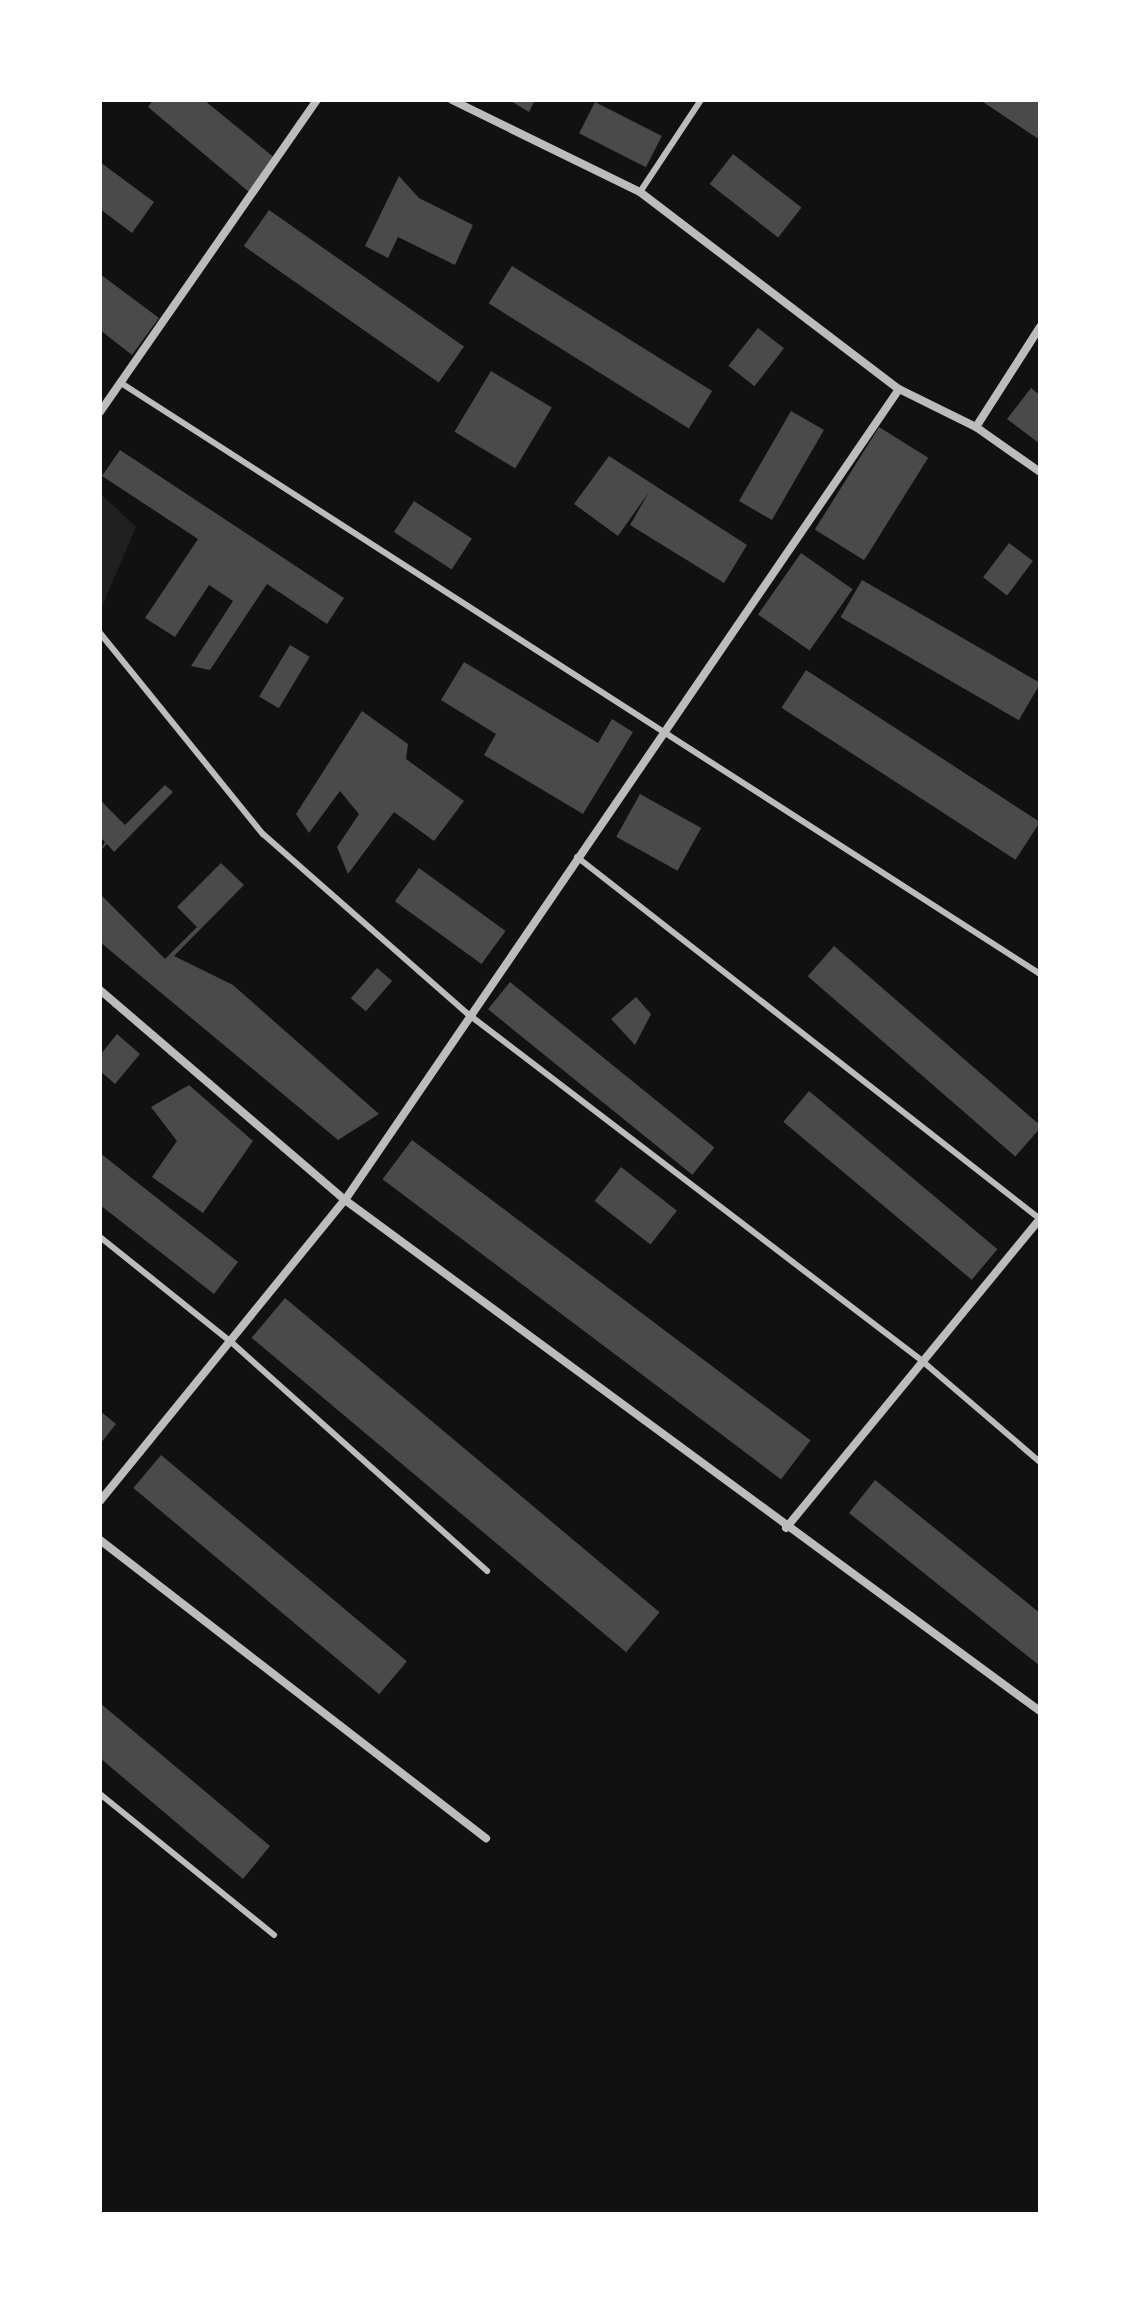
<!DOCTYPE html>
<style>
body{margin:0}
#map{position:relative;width:1140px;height:2314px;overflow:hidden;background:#111;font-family:"Roboto Condensed",sans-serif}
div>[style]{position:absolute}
.green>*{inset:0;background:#202020}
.building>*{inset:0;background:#4a4a4a;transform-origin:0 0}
.service>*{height:6px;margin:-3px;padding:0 3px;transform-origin:3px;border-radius:3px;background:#bcbcbc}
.minor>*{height:8px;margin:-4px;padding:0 4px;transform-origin:4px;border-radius:4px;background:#bcbcbc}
span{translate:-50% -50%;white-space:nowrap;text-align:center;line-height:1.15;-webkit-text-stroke:6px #fff;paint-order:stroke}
.frame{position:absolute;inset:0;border:102px solid #fff;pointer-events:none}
</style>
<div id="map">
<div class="green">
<div style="clip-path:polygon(100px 493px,136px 527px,100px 611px)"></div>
</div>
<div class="building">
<div style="clip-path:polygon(153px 100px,204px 100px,276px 159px,249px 192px,148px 107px)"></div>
<div style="clip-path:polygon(509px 100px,535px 100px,529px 112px)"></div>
<div style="clip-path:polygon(980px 100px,1040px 100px,1040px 140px)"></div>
<div style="left:595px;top:102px;width:75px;height:35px;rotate:27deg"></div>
<div style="left:733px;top:154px;width:87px;height:38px;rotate:38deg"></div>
<div style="clip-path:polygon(100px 162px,154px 202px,132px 233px,100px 209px)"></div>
<div style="clip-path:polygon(399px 176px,419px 198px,473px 225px,455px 265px,398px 237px,388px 258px,365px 246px)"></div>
<div style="left:269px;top:210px;width:238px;height:44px;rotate:35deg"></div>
<div style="left:512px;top:266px;width:236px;height:44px;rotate:32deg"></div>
<div style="clip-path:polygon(100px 274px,159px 318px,132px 355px,100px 330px)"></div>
<div style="left:758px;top:328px;width:33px;height:48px;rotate:38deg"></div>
<div style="left:491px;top:371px;width:71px;height:71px;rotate:31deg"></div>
<div style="clip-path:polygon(1031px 388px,1040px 395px,1040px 444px,1007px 419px)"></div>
<div style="left:791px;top:411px;width:38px;height:104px;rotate:30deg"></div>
<div style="left:879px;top:427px;width:58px;height:121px;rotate:32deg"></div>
<div style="clip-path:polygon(120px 450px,344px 598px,327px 624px,267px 584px,210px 670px,191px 666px,233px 601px,209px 585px,175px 637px,145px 618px,198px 539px,102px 476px)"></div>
<div style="clip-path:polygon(609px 456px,747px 545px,724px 583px,630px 525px,649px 492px,618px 536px,574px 504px)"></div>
<div style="left:414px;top:501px;width:69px;height:37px;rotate:33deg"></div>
<div style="left:1009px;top:543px;width:30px;height:43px;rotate:37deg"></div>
<div style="left:801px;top:553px;width:63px;height:75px;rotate:35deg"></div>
<div style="left:862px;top:580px;width:206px;height:43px;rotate:30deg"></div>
<div style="left:290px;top:645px;width:23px;height:60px;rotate:31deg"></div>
<div style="clip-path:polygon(464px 662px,598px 743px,612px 719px,633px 732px,583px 814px,484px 755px,496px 734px,441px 700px)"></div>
<div style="left:806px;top:670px;width:279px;height:45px;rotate:33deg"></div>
<div style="clip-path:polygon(362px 711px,408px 744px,406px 759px,464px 801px,434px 841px,394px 812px,348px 874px,337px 847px,359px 814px,340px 791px,309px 833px,296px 814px)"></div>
<div style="clip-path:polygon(165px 785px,173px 792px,114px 852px,107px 844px,100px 851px,105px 842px,100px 837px,100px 800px,125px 825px)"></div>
<div style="left:640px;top:794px;width:70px;height:49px;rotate:29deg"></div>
<div style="clip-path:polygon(221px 863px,244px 885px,174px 956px,233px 985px,379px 1114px,338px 1140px,100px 942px,100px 894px,165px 959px,197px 927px,177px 907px)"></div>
<div style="left:419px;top:868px;width:107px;height:41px;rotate:36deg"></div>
<div style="left:834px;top:946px;width:275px;height:40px;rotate:41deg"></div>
<div style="left:377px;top:968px;width:20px;height:40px;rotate:41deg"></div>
<div style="left:510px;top:982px;width:263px;height:35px;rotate:39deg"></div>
<div style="clip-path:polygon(636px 997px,651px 1014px,635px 1045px,611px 1019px)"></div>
<div style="clip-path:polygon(117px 1034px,140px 1054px,115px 1084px,100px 1071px,100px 1055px)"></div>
<div style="clip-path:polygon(189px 1085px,253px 1141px,203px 1213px,152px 1177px,177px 1141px,151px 1107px)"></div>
<div style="left:809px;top:1091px;width:246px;height:40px;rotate:40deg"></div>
<div style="left:412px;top:1140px;width:499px;height:49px;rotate:37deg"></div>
<div style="clip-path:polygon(100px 1153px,238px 1262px,214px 1294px,100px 1205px)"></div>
<div style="left:621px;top:1167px;width:71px;height:43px;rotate:38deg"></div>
<div style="left:285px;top:1298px;width:489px;height:52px;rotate:40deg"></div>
<div style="clip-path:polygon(100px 1411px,116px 1424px,100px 1444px)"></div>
<div style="left:161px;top:1455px;width:321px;height:43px;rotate:40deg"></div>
<div style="clip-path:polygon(875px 1480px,1040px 1613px,1040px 1666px,849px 1513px)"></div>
<div style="clip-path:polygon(100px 1703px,270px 1846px,243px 1879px,100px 1758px)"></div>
</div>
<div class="service">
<div style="left:640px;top:192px;width:110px;rotate:-56.5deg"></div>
<div style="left:121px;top:383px;width:1093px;rotate:32.74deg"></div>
<div style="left:100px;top:633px;width:259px;rotate:51deg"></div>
<div style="left:263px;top:834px;width:273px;rotate:41.3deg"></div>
<div style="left:468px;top:1014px;width:570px;rotate:37.37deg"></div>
<div style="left:921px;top:1360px;width:157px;rotate:40.6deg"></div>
<div style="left:577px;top:857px;width:588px;rotate:38.02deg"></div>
<div style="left:100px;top:1237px;width:166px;rotate:38.7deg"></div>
<div style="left:230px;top:1341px;width:345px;rotate:41.8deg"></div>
<div style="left:100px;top:1794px;width:224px;rotate:39deg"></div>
</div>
<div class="minor">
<div style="left:452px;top:100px;width:209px;rotate:26.1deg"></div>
<div style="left:640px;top:192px;width:325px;rotate:37.3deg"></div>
<div style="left:899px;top:389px;width:86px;rotate:26.3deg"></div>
<div style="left:976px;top:427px;width:78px;rotate:35.1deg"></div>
<div style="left:100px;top:412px;width:380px;rotate:-55.2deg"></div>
<div style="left:976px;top:427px;width:119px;rotate:-57.4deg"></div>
<div style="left:100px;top:990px;width:323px;rotate:40.6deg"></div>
<div style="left:345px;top:1200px;width:982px;rotate:-55.66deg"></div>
<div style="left:100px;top:1501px;width:388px;rotate:-50.9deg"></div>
<div style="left:345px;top:1200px;width:863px;rotate:36.33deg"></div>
<div style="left:786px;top:1528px;width:400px;rotate:-50.6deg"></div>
<div style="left:100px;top:1540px;width:488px;rotate:37.7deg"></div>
</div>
<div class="frame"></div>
</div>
